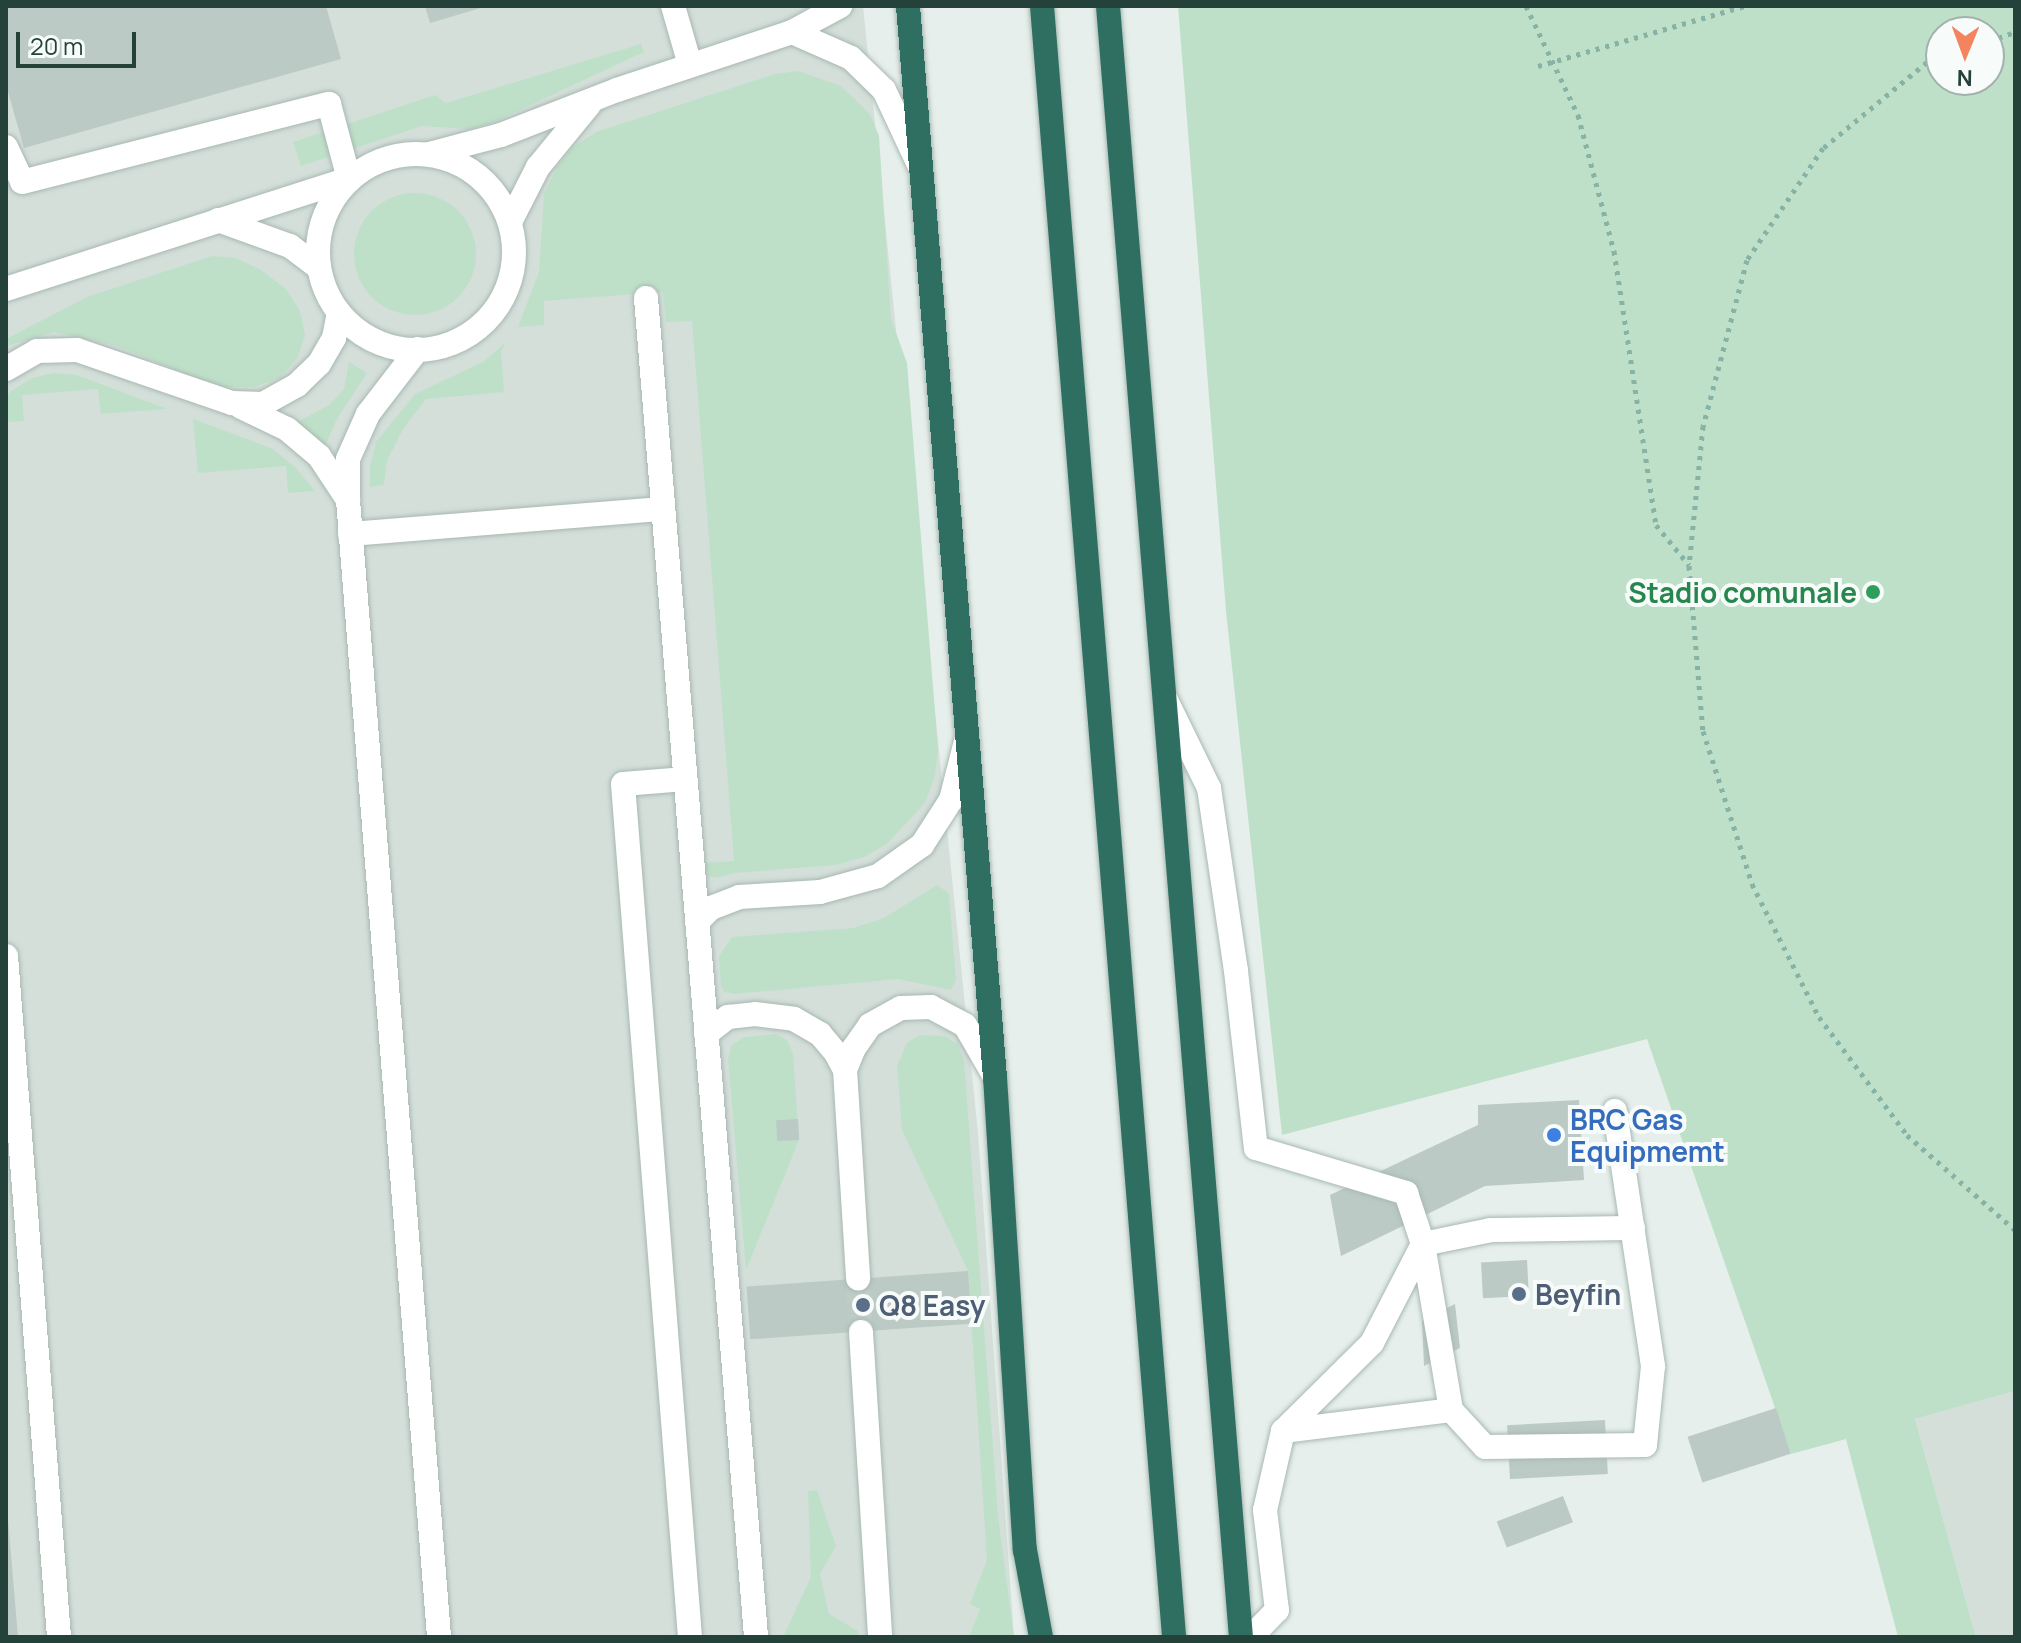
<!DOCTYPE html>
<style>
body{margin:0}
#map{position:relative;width:2021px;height:1643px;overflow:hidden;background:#e6efeb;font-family:Manrope,sans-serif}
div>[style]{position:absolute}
.built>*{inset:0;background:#d4dfda}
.green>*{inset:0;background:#bfe0c8}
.round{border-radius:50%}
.building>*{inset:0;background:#bbcac4;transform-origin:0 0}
.minor-tunnel>*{height:24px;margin-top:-12px;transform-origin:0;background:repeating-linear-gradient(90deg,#bfccc8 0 24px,transparent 0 36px)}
.path>*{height:5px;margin-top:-2.5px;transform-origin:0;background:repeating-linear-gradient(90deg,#86b3a5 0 4px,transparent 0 10px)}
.roads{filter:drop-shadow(0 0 2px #a8b8b2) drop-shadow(0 0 2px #a8b8b2)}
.minor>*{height:24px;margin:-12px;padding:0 12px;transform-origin:12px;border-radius:12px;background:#fff}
.minor>.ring{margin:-12px;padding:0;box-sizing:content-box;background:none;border:24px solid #fff;border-radius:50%}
.highway>*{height:24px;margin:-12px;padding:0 12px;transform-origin:12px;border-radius:12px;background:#2f6f62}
.dots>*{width:22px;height:22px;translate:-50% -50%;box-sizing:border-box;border:4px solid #f7fbf9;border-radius:50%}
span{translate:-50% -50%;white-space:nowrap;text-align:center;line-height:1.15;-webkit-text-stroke:8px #f7fbf9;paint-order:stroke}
.leisure-label{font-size:28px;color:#27864d;font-weight:700}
.right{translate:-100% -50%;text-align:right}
.shop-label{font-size:28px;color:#366cbe;font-weight:700}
.left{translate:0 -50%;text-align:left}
.service-label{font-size:28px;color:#4e5e75;font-weight:700}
.frame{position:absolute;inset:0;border:8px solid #24423a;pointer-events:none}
.north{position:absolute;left:1925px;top:16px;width:80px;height:80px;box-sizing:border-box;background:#f7fbf9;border:2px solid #a3b1ad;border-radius:50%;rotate:181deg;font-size:22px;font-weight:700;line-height:32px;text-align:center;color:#24423a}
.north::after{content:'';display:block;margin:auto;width:28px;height:36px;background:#f4845f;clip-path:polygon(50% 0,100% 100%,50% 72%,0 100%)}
.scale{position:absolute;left:16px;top:32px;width:120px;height:36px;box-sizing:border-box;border:4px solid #24423a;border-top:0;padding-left:10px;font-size:24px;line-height:28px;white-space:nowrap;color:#24423a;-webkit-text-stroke:6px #f7fbf9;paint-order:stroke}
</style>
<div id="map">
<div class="built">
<div style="clip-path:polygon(6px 6px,863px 6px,978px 1133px,1014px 1637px,6px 1637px)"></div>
<div style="clip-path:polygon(2015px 1391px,2015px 1637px,1976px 1637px,1915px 1419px)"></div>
</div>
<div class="green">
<div style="clip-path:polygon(evenodd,1178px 6px,2015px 6px,2015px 1391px,1915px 1419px,1976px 1637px,1898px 1637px,1846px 1439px,1791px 1454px,1647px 1039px,1282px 1135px,1226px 611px,1178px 6px,1941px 32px,1989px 32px,1989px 80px,1941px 80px,1941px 32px)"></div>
<div style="clip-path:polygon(641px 44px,644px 52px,494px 122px,470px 129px,422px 126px,301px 166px,293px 142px,435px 95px,446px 103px)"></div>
<div style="clip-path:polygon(798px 71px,841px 86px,870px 114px,879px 136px,891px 319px,907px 363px,938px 749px,935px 776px,925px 803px,887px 844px,864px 857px,836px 865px,734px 873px,716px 878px,708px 876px,705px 863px,734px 861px,692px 321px,666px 322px,663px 292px,544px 301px,544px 325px,518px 327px,539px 272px,544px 194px,557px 167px,573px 147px,596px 132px,775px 74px)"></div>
<div class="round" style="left:354px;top:193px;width:122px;height:122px"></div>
<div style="clip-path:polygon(212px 256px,236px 258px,261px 270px,285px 288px,300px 311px,305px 335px,298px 357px,281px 377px,254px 387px,219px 387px,117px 346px,54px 332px,6px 346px,6px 339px,87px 297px)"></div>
<div style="clip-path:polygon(505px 343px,501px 352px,504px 392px,426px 399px,403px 429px,387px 461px,384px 485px,370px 487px,370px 466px,376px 442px,415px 394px,483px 362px)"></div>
<div style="clip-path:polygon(349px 362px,367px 373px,337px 419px,325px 446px,294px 424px,329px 405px,344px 389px)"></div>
<div style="clip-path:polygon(53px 373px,77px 375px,273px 449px,296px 468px,315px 491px,288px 493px,286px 466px,198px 473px,193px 419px,167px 409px,101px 414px,98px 389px,22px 395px,24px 421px,6px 422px,6px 397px,11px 391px,32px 378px)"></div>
<div style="clip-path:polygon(937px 885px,949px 893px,956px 980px,951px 990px,898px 979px,734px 994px,724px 992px,721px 986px,719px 956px,732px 937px,853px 928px,884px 918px)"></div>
<div style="clip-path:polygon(777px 1034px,787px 1040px,793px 1054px,799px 1140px,746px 1270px,728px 1058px,732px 1045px,745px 1037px)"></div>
<div style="clip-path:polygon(919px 1035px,945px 1036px,958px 1045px,964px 1060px,998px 1516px,1014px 1637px,969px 1637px,980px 1609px,970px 1604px,987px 1560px,968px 1271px,902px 1130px,897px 1066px,907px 1043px)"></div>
<div style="clip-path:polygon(817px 1490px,836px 1546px,820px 1574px,829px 1614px,858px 1631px,859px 1637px,783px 1637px,811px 1577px,808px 1491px)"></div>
</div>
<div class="building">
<div style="clip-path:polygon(6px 6px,326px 6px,341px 59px,24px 148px,6px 85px)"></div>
<div style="clip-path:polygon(425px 6px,484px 6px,484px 7px,430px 23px)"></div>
<div style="clip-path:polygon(1579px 1100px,1584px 1180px,1485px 1186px,1341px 1256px,1330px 1195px,1478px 1125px,1478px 1105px)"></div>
<div style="left:798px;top:1119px;width:21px;height:22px;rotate:87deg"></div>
<div style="left:1527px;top:1260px;width:36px;height:46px;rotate:87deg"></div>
<div style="left:968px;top:1271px;width:53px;height:222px;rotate:86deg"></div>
<div style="clip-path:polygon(1455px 1304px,1460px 1348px,1424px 1366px,1422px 1321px)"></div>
<div style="left:1776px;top:1408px;width:48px;height:93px;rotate:72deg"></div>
<div style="left:1605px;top:1420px;width:54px;height:98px;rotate:87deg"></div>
<div style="left:1563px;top:1496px;width:28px;height:71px;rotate:69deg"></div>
<div style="clip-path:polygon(6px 1519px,8px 1519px,18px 1637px,6px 1637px)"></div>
</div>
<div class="minor-tunnel">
<div style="left:858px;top:1279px;width:53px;rotate:86.8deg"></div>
</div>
<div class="path">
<div style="left:1526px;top:6px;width:121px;rotate:64.5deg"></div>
<div style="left:1578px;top:115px;width:141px;rotate:75.2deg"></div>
<div style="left:1614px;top:251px;width:277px;rotate:81.3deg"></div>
<div style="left:1656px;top:525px;width:52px;rotate:50.5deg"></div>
<div style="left:1989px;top:41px;width:28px;rotate:-19deg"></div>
<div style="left:1941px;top:57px;width:15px;rotate:160deg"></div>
<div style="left:1927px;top:62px;width:135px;rotate:140.4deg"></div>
<div style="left:1823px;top:148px;width:135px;rotate:124.2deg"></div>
<div style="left:1747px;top:260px;width:172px;rotate:104.8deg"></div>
<div style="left:1703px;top:426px;width:141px;rotate:95.7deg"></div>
<div style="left:1689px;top:566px;width:166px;rotate:85.2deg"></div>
<div style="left:1703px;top:731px;width:161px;rotate:72.2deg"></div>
<div style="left:1752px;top:884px;width:149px;rotate:63.3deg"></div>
<div style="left:1819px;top:1017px;width:147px;rotate:53.3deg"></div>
<div style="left:1907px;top:1135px;width:144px;rotate:41.3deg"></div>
<div style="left:1538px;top:66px;width:215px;rotate:-16.2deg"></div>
</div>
<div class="roads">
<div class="minor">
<div style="left:673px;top:6px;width:61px;rotate:73.9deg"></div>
<div style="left:792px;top:32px;width:64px;rotate:23.8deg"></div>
<div style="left:851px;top:58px;width:46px;rotate:44.1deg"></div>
<div style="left:884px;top:90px;width:87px;rotate:64.9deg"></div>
<div style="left:6px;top:147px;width:38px;rotate:65deg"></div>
<div style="left:22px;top:182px;width:317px;rotate:-14.3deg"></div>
<div style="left:329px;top:104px;width:78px;rotate:75.1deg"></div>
<div class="ring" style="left:318px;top:154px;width:172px;height:172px"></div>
<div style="left:429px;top:154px;width:74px;rotate:-14.8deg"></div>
<div style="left:501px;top:135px;width:124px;rotate:-21.2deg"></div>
<div style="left:617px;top:90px;width:184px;rotate:-18.3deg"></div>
<div style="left:792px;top:32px;width:55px;rotate:-28.4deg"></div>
<div style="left:218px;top:220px;width:77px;rotate:19.9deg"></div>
<div style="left:290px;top:246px;width:34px;rotate:37deg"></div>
<div style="left:510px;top:222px;width:62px;rotate:-63deg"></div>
<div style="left:538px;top:167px;width:80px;rotate:-50.6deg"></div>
<div style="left:6px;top:289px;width:360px;rotate:-17.8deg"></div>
<div style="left:646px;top:298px;width:1344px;rotate:85.3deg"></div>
<div style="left:418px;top:349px;width:82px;rotate:127.6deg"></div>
<div style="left:368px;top:414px;width:49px;rotate:114deg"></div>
<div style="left:348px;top:459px;width:41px;rotate:90deg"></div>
<div style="left:348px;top:500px;width:1141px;rotate:85.42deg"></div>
<div style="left:6px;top:369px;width:36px;rotate:-30deg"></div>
<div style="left:37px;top:351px;width:40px;rotate:-1.4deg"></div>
<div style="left:77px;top:350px;width:164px;rotate:18.9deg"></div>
<div style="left:232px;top:403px;width:31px;rotate:2deg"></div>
<div style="left:263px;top:404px;width:39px;rotate:-29deg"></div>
<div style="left:297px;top:385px;width:30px;rotate:-44deg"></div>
<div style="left:319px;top:364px;width:30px;rotate:-60deg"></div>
<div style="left:334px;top:338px;width:26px;rotate:-79deg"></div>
<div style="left:241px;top:407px;width:51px;rotate:25.6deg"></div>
<div style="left:287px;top:429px;width:42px;rotate:40.2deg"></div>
<div style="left:319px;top:456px;width:53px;rotate:56.6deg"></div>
<div style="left:350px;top:534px;width:314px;rotate:-4.6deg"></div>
<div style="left:1166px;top:700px;width:98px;rotate:64deg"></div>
<div style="left:1209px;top:788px;width:185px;rotate:81.6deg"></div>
<div style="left:1236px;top:971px;width:178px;rotate:83.6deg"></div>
<div style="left:1256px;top:1148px;width:157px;rotate:16.7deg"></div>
<div style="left:1406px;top:1193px;width:54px;rotate:71.6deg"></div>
<div style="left:1423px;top:1244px;width:111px;rotate:117.3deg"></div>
<div style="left:1372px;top:1343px;width:125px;rotate:135.3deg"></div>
<div style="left:1283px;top:1431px;width:81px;rotate:102.8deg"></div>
<div style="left:1265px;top:1510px;width:101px;rotate:83.2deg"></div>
<div style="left:1277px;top:1610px;width:37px;rotate:134deg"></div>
<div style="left:685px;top:779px;width:62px;rotate:175.4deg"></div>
<div style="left:623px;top:784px;width:856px;rotate:85.51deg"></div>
<div style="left:697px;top:922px;width:20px;rotate:-45deg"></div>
<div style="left:711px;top:908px;width:30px;rotate:-21deg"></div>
<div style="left:739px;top:897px;width:81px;rotate:-3.5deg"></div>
<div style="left:820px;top:892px;width:60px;rotate:-15.4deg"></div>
<div style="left:878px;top:876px;width:54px;rotate:-35.2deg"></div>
<div style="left:922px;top:845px;width:54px;rotate:-57.2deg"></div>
<div style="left:951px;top:800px;width:61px;rotate:-75.7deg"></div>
<div style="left:6px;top:956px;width:683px;rotate:85.55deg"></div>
<div style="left:706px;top:1034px;width:28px;rotate:-38deg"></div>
<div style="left:728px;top:1017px;width:27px;rotate:-6deg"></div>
<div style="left:755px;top:1014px;width:39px;rotate:7deg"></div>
<div style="left:794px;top:1019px;width:30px;rotate:30deg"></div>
<div style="left:820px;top:1034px;width:25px;rotate:50deg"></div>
<div style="left:836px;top:1053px;width:19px;rotate:62deg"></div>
<div style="left:845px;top:1070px;width:209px;rotate:86.4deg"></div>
<div style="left:845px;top:1070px;width:24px;rotate:-68deg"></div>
<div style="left:854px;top:1048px;width:28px;rotate:-55deg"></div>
<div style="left:870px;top:1025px;width:35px;rotate:-29deg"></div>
<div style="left:901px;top:1008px;width:30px;rotate:-2deg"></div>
<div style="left:931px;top:1007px;width:38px;rotate:28deg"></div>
<div style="left:965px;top:1025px;width:60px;rotate:60deg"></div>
<div style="left:861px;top:1332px;width:306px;rotate:86.4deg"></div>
<div style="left:1451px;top:1410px;width:50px;rotate:47.4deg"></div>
<div style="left:1485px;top:1447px;width:160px;rotate:-0.7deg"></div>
<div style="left:1645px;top:1445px;width:79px;rotate:-84.2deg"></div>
<div style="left:1653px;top:1366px;width:258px;rotate:-98.5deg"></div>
<div style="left:1283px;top:1431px;width:169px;rotate:-7.1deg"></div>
<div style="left:1451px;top:1410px;width:168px;rotate:-99.6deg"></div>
<div style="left:1423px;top:1244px;width:69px;rotate:-11.6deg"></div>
<div style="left:1491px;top:1230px;width:142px;rotate:-0.8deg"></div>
</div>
<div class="highway">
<div style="left:908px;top:6px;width:1075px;rotate:85.36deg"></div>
<div style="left:995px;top:1077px;width:474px;rotate:86.4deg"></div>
<div style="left:1025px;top:1550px;width:88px;rotate:79.6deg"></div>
<div style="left:1042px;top:6px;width:1636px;rotate:85.37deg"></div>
<div style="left:1108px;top:6px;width:1636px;rotate:85.34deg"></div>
</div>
</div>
<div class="dots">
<div style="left:1873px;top:592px;background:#2e9e5b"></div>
<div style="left:1554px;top:1135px;background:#3f7fe0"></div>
<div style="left:1519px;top:1294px;background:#5c6f8a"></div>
<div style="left:863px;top:1305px;background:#5c6f8a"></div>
</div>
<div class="leisure-label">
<span class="right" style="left:1857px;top:592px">Stadio comunale</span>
</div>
<div class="shop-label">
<span class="left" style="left:1570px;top:1135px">BRC Gas<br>Equipmemt</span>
</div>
<div class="service-label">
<span class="left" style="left:1535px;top:1294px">Beyfin</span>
<span class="left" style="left:879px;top:1305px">Q8 Easy</span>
</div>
<div class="frame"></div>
<div class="north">N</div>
<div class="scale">20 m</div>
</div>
